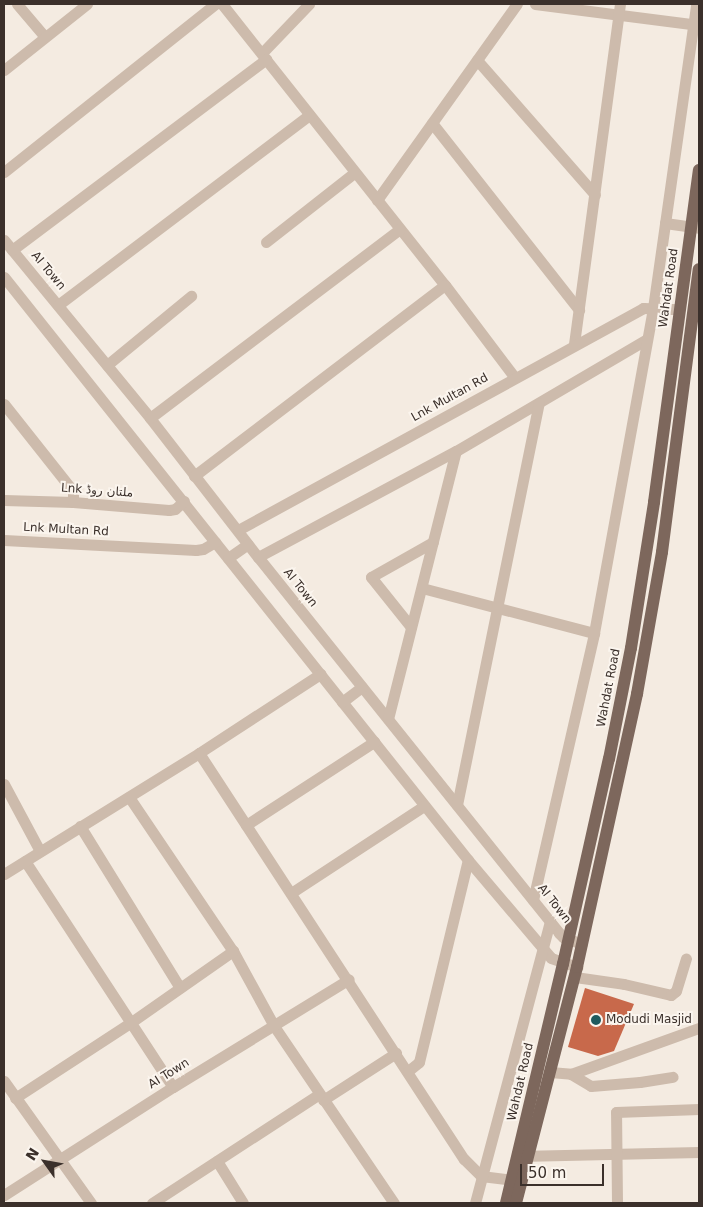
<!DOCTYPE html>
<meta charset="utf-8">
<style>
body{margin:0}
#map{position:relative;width:703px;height:1207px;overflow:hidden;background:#f4ebe1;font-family:"DejaVu Sans","Noto Sans Arabic",sans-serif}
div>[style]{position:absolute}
.building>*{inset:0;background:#c8694b}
.minor>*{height:11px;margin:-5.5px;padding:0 5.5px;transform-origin:5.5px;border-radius:5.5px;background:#cdbbac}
.major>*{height:12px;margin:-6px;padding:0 6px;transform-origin:6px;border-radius:6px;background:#7d675c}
.dots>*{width:14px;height:14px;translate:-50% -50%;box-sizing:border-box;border:2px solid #fbf5ee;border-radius:50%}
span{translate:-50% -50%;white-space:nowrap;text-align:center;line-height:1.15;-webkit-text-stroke:4px #fbf5ee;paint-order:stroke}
.street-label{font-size:12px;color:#3b302b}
.poi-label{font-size:12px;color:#3b302b}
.left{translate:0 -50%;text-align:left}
.frame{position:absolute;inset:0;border:5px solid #3b302b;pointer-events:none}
.north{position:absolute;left:20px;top:1137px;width:50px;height:50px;-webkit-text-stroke:4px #fbf5ee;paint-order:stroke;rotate:302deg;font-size:14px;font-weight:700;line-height:20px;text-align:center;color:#3b302b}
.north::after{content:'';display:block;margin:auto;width:18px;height:22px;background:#3b302b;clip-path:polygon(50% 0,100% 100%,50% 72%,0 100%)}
.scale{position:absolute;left:520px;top:1164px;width:84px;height:22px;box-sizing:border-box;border:2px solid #3b302b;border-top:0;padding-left:6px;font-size:15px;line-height:18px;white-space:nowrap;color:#3b302b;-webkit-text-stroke:4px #fbf5ee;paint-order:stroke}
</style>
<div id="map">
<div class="building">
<div style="clip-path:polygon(585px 988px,634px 1004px,614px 1051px,598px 1056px,568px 1047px)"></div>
</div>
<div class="minor">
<div style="left:17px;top:4px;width:43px;rotate:49.7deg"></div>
<div style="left:222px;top:4px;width:359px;rotate:51.6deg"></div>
<div style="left:445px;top:285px;width:116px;rotate:53deg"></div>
<div style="left:535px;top:4px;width:165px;rotate:7.3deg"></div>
<div style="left:262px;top:53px;width:68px;rotate:-46.2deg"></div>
<div style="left:477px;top:60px;width:179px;rotate:48.8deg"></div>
<div style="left:4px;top:70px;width:106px;rotate:-38.5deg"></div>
<div style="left:432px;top:123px;width:238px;rotate:51.8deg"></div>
<div style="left:4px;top:172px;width:270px;rotate:-38.5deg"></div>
<div style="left:377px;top:200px;width:241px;rotate:-54.5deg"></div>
<div style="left:665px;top:223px;width:34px;rotate:8deg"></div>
<div style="left:4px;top:240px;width:230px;rotate:50.6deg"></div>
<div style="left:150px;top:418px;width:176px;rotate:52.2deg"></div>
<div style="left:258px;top:557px;width:482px;rotate:51.3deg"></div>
<div style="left:559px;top:933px;width:6px;rotate:45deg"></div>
<div style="left:563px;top:937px;width:20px;rotate:20deg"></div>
<div style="left:266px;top:242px;width:112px;rotate:-38.1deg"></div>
<div style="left:12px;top:250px;width:318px;rotate:-36.9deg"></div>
<div style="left:4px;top:277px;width:745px;rotate:51.48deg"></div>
<div style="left:468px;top:860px;width:128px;rotate:49.7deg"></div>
<div style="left:551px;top:958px;width:28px;rotate:19deg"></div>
<div style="left:58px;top:305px;width:315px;rotate:-37.1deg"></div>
<div style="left:574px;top:344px;width:343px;rotate:-82.3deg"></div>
<div style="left:107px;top:365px;width:109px;rotate:-39.4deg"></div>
<div style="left:4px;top:404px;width:111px;rotate:51.6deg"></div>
<div style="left:73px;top:491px;width:11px;rotate:90deg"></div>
<div style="left:150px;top:418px;width:313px;rotate:-37.1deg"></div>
<div style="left:194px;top:476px;width:315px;rotate:-37.3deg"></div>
<div style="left:4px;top:500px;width:69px;rotate:1.7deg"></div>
<div style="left:73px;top:502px;width:96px;rotate:4.8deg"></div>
<div style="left:169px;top:510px;width:6px;rotate:-9deg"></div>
<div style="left:175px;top:509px;width:12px;rotate:-42deg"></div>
<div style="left:238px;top:530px;width:462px;rotate:-28.7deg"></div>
<div style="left:643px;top:308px;width:36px;rotate:2deg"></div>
<div style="left:4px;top:540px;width:192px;rotate:3deg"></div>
<div style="left:196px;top:550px;width:7px;rotate:-8deg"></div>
<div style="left:203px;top:549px;width:14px;rotate:-30deg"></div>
<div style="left:258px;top:557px;width:225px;rotate:-28.2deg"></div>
<div style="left:456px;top:451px;width:221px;rotate:-30.4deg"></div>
<div style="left:228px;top:558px;width:24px;rotate:-35deg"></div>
<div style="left:422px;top:588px;width:178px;rotate:14.7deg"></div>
<div style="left:411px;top:627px;width:64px;rotate:-128.7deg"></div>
<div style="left:371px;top:577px;width:71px;rotate:-29.4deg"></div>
<div style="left:342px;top:702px;width:25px;rotate:-37deg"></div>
<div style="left:388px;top:719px;width:276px;rotate:-75.8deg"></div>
<div style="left:199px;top:753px;width:485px;rotate:56.9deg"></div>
<div style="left:464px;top:1159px;width:24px;rotate:45deg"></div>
<div style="left:481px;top:1176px;width:31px;rotate:7deg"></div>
<div style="left:4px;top:784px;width:76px;rotate:61.8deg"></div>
<div style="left:129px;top:797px;width:186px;rotate:56deg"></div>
<div style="left:233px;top:951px;width:85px;rotate:61.3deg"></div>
<div style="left:274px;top:1026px;width:214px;rotate:55.9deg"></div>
<div style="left:457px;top:805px;width:410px;rotate:-78.5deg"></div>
<div style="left:246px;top:825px;width:153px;rotate:-33deg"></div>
<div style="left:80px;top:826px;width:190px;rotate:58.3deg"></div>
<div style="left:25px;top:861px;width:270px;rotate:56.8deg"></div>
<div style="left:4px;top:874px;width:229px;rotate:-31.8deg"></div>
<div style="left:199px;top:753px;width:145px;rotate:-33.1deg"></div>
<div style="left:291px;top:893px;width:159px;rotate:-33.2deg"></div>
<div style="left:533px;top:900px;width:274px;rotate:-77.1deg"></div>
<div style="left:594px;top:633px;width:330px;rotate:-79.7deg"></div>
<div style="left:653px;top:308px;width:307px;rotate:-81.9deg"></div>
<div style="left:575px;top:977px;width:49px;rotate:8.1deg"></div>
<div style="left:624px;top:984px;width:48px;rotate:13.2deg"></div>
<div style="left:671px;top:995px;width:6px;rotate:-39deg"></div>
<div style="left:676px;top:991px;width:34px;rotate:-73deg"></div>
<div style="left:408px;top:1071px;width:14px;rotate:-39deg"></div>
<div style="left:419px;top:1062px;width:208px;rotate:-76.4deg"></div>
<div style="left:550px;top:1072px;width:21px;rotate:5deg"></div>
<div style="left:571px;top:1074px;width:136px;rotate:-19.8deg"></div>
<div style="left:571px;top:1074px;width:23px;rotate:31deg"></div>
<div style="left:591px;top:1086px;width:49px;rotate:-4.7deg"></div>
<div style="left:640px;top:1082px;width:33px;rotate:-9deg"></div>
<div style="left:4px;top:1081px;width:150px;rotate:54.5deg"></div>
<div style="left:15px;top:1098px;width:137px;rotate:-33.1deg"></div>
<div style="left:130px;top:1023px;width:126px;rotate:-35deg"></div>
<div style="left:323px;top:1100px;width:87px;rotate:-32.8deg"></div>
<div style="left:520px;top:1156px;width:179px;rotate:-1.3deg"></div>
<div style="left:217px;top:1161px;width:49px;rotate:58.2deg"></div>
<div style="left:4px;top:1195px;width:201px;rotate:-32.6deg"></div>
<div style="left:173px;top:1087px;width:206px;rotate:-31.5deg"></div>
<div style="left:152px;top:1203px;width:199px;rotate:-33.1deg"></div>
<div style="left:475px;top:1203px;width:292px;rotate:-75.1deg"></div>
<div style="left:617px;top:1203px;width:91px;rotate:-90.6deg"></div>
<div style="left:616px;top:1112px;width:83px;rotate:-2.1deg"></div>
</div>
<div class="major">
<div style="left:506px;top:1203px;width:246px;rotate:-76.6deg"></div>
<div style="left:563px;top:964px;width:210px;rotate:-77.4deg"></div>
<div style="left:609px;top:759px;width:113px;rotate:-78.8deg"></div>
<div style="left:631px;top:648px;width:148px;rotate:-81deg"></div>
<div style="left:654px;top:502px;width:335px;rotate:-82.3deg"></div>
<div style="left:516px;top:1203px;width:244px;rotate:-75.5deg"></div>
<div style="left:577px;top:967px;width:280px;rotate:-77.6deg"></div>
<div style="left:637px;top:694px;width:144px;rotate:-80deg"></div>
<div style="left:662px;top:552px;width:285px;rotate:-82.6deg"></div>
</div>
<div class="dots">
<div style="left:596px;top:1020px;background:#1f5a5e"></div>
</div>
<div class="street-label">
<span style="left:48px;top:271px;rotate:50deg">AI Town</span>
<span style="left:669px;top:288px;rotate:-82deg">Wahdat Road</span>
<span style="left:450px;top:398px;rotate:-29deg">Lnk Multan Rd</span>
<span style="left:97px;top:491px;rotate:4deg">Lnk ملتان روڈ</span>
<span style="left:66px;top:530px;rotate:3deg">Lnk Multan Rd</span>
<span style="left:300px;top:588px;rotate:51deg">AI Town</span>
<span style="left:609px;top:688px;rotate:-79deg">Wahdat Road</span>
<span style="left:554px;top:904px;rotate:52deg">AI Town</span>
<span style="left:169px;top:1074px;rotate:-32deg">AI Town</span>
<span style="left:521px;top:1082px;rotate:-77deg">Wahdat Road</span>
</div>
<div class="poi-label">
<span class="left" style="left:606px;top:1020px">Modudi Masjid</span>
</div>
<div class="frame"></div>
<div class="north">N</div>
<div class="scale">50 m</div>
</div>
